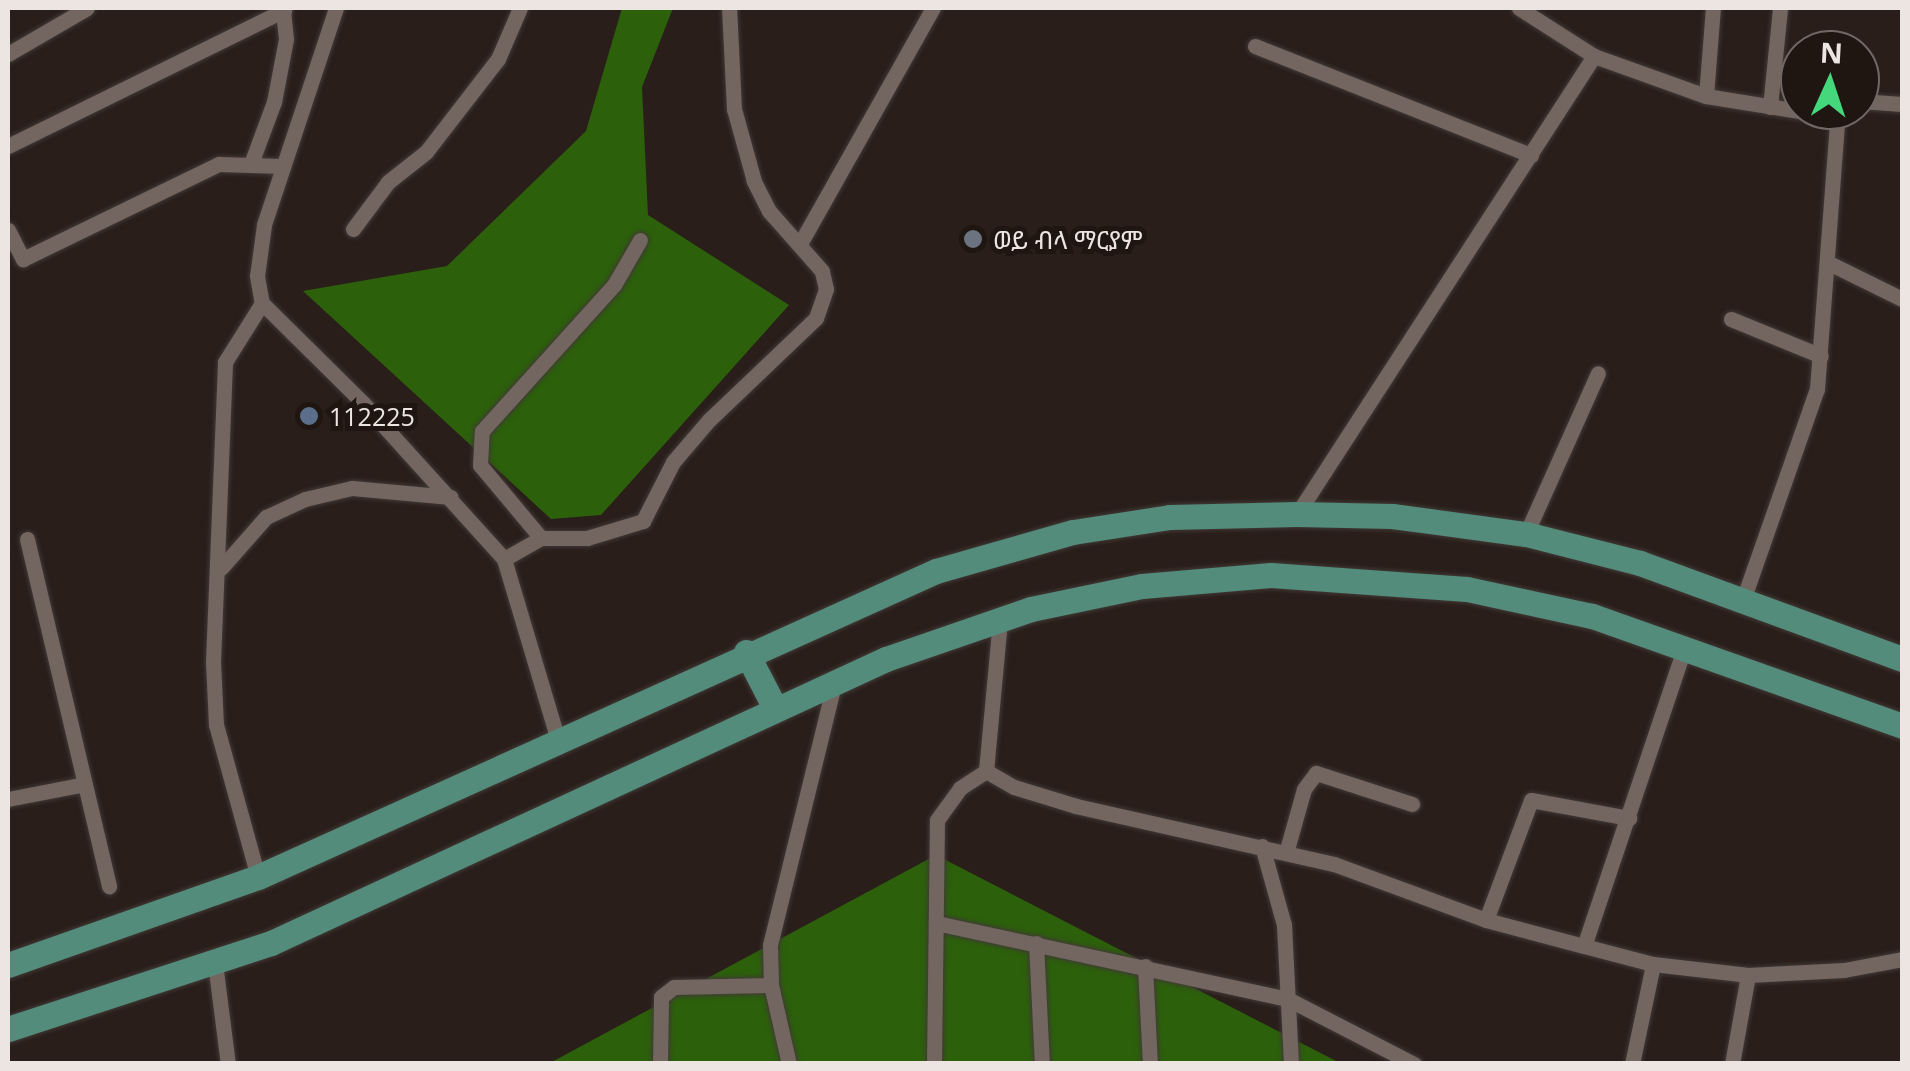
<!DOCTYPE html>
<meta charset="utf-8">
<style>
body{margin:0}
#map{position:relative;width:1910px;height:1071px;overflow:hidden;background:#291e1a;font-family:"Open Sans","Noto Sans Ethiopic",sans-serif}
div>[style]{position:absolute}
.forest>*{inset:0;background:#2c600b}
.roads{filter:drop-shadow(0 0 2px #413936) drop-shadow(0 0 2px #413936)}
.minor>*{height:15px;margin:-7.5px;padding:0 7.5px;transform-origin:7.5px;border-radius:7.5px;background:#736661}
.primary>*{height:25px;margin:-12.5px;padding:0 12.5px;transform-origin:12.5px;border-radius:12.5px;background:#538c7b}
.dots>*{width:28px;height:28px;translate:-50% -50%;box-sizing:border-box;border:5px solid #1f1511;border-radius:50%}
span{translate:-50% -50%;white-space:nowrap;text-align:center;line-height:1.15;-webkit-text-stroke:10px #1f1511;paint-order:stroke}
.poi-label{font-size:25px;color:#ede5e2}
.left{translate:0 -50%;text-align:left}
.frame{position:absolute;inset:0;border:10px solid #ede5e2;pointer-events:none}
.north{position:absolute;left:1780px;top:30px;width:100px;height:100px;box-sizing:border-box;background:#1f1511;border:2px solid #716865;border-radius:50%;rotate:3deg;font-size:28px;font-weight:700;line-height:40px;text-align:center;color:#ede5e2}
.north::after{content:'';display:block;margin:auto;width:35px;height:45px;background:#44d77b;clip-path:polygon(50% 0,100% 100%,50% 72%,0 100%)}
</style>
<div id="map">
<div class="forest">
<div style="clip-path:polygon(622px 8px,673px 8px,642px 87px,648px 215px,789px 305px,601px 515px,551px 519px,303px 291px,447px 266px,586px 131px)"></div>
<div style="clip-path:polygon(936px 855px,1340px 1063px,548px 1064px)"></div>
</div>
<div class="roads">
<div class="minor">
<div style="left:336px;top:8px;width:229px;rotate:108.4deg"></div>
<div style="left:264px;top:225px;width:51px;rotate:97.8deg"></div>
<div style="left:257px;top:276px;width:27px;rotate:80deg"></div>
<div style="left:262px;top:303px;width:144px;rotate:44.7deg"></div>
<div style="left:364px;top:404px;width:209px;rotate:47.9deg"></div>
<div style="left:504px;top:559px;width:189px;rotate:73.4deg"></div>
<div style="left:1519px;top:8px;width:89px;rotate:32.6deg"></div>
<div style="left:1255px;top:46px;width:297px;rotate:21.6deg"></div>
<div style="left:8px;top:54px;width:91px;rotate:-30.2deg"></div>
<div style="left:1706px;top:96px;width:131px;rotate:9.2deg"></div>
<div style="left:1860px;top:101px;width:42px;rotate:4.1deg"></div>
<div style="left:1770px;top:107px;width:100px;rotate:-84.2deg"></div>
<div style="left:8px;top:146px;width:308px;rotate:-26.2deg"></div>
<div style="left:252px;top:161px;width:63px;rotate:-69.6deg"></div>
<div style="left:274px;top:102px;width:64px;rotate:-79.2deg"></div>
<div style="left:286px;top:39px;width:31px;rotate:-96deg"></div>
<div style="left:353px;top:229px;width:59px;rotate:-53.3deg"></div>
<div style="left:388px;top:182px;width:48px;rotate:-38.3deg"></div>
<div style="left:426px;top:152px;width:118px;rotate:-52.3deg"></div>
<div style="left:498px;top:59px;width:56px;rotate:-66.7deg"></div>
<div style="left:8px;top:230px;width:33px;rotate:63deg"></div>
<div style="left:23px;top:259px;width:218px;rotate:-25.9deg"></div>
<div style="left:219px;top:164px;width:63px;rotate:1.8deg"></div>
<div style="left:801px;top:242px;width:269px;rotate:-60.6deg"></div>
<div style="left:1831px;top:264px;width:79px;rotate:26.2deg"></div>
<div style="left:1731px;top:319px;width:97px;rotate:22.3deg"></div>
<div style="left:1297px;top:514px;width:546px;rotate:-57.04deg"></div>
<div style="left:1594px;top:56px;width:119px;rotate:19.7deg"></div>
<div style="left:1706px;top:96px;width:88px;rotate:-85.5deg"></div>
<div style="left:1526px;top:534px;width:176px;rotate:-65.9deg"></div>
<div style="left:541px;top:538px;width:95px;rotate:-129.9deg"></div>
<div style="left:480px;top:465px;width:34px;rotate:-87deg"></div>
<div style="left:482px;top:431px;width:197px;rotate:-47.9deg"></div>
<div style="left:614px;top:285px;width:52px;rotate:-60deg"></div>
<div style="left:27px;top:539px;width:357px;rotate:76.7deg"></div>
<div style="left:504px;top:559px;width:43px;rotate:-29.6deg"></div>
<div style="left:541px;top:538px;width:46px"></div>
<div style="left:587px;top:538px;width:59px;rotate:-16.9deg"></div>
<div style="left:643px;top:521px;width:66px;rotate:-63deg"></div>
<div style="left:673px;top:462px;width:55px;rotate:-49.4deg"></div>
<div style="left:709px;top:420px;width:148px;rotate:-43.6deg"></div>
<div style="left:816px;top:318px;width:31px;rotate:-71deg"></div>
<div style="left:826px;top:289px;width:18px;rotate:-103deg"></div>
<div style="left:822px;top:271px;width:80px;rotate:-131.5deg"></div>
<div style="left:769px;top:211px;width:34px;rotate:-117deg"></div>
<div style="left:754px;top:181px;width:75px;rotate:-105.5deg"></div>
<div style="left:734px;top:109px;width:101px;rotate:-92.8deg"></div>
<div style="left:221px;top:568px;width:68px;rotate:-48.6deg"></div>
<div style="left:266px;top:517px;width:43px;rotate:-24.8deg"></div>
<div style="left:305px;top:499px;width:48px;rotate:-13.2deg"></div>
<div style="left:352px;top:488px;width:99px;rotate:5.2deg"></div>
<div style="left:1743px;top:600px;width:224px;rotate:-70.7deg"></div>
<div style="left:1817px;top:389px;width:280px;rotate:-85.7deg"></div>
<div style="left:1684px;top:649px;width:313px;rotate:108.6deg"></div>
<div style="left:1584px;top:946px;width:71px;rotate:14.6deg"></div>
<div style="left:1653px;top:964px;width:96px;rotate:6.6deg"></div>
<div style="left:1748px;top:975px;width:96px;rotate:-3deg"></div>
<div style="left:1844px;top:970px;width:59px;rotate:-10.7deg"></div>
<div style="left:986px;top:771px;width:32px;rotate:30deg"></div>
<div style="left:1014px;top:787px;width:65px;rotate:17deg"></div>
<div style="left:1076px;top:806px;width:264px;rotate:12.7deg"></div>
<div style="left:1334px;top:864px;width:162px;rotate:20.2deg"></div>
<div style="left:1486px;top:920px;width:101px;rotate:14.9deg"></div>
<div style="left:986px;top:771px;width:153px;rotate:-84.7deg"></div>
<div style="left:8px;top:799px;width:78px;rotate:-11deg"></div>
<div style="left:1262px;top:846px;width:82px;rotate:74.4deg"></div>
<div style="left:1284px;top:925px;width:139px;rotate:87.1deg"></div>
<div style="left:1286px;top:853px;width:66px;rotate:-74.3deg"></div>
<div style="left:1304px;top:789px;width:20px;rotate:-53deg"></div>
<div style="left:1316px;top:773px;width:101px;rotate:17.9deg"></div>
<div style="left:258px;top:877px;width:158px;rotate:-105.4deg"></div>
<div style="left:216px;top:725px;width:63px;rotate:-92.7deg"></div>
<div style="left:213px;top:662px;width:300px;rotate:-87.7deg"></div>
<div style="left:225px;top:362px;width:70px;rotate:-57.9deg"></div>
<div style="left:1486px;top:920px;width:128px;rotate:-69.4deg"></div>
<div style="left:1531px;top:800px;width:100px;rotate:10.4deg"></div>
<div style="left:936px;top:923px;width:360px;rotate:12.2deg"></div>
<div style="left:1288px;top:999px;width:142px;rotate:27.3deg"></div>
<div style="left:1036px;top:943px;width:121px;rotate:87.2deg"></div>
<div style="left:215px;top:963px;width:102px;rotate:82.7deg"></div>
<div style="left:1145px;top:966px;width:98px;rotate:87.1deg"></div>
<div style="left:660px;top:1064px;width:67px;rotate:-89.1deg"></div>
<div style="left:661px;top:997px;width:16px;rotate:-38deg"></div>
<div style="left:674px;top:987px;width:97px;rotate:-1.2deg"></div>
<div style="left:789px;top:1064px;width:81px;rotate:-102.8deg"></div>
<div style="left:771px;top:985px;width:40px;rotate:-91.4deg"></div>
<div style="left:770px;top:945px;width:273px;rotate:-76.2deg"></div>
<div style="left:934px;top:1064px;width:244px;rotate:-89.3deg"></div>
<div style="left:937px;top:820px;width:39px;rotate:-54deg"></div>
<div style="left:960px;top:788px;width:31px;rotate:-33deg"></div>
<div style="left:1632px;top:1064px;width:102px;rotate:-78.1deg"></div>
<div style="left:1732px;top:1064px;width:90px;rotate:-79.8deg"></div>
</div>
<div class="primary">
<div style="left:746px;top:652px;width:61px;rotate:62.6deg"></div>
<div style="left:8px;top:965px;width:265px;rotate:-19.4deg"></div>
<div style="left:258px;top:877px;width:744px;rotate:-24.29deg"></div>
<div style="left:936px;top:571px;width:142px;rotate:-15.9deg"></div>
<div style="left:1073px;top:532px;width:98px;rotate:-8.8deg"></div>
<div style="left:1170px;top:517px;width:127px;rotate:-1.4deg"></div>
<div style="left:1297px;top:514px;width:95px;rotate:1.2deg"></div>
<div style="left:1392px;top:516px;width:135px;rotate:7.7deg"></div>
<div style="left:1526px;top:534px;width:118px;rotate:14.3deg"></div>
<div style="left:1640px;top:563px;width:279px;rotate:20.1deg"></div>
<div style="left:8px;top:1029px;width:277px;rotate:-18.1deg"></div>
<div style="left:271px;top:943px;width:677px;rotate:-24.79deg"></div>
<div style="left:886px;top:659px;width:153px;rotate:-19deg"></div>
<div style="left:1031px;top:609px;width:113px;rotate:-11.7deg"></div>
<div style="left:1142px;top:586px;width:129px;rotate:-4.9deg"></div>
<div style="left:1271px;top:575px;width:196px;rotate:4.1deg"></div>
<div style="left:1467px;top:589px;width:128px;rotate:12.2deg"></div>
<div style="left:1592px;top:616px;width:329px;rotate:19.5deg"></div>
</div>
</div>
<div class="dots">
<div style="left:973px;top:239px;background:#6b7280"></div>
<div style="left:309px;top:416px;background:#5c6f8a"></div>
</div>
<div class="poi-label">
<span class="left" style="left:993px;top:239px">ወይ ብላ ማርያም</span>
<span class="left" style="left:329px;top:416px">112225</span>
</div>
<div class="frame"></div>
<div class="north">N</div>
</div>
